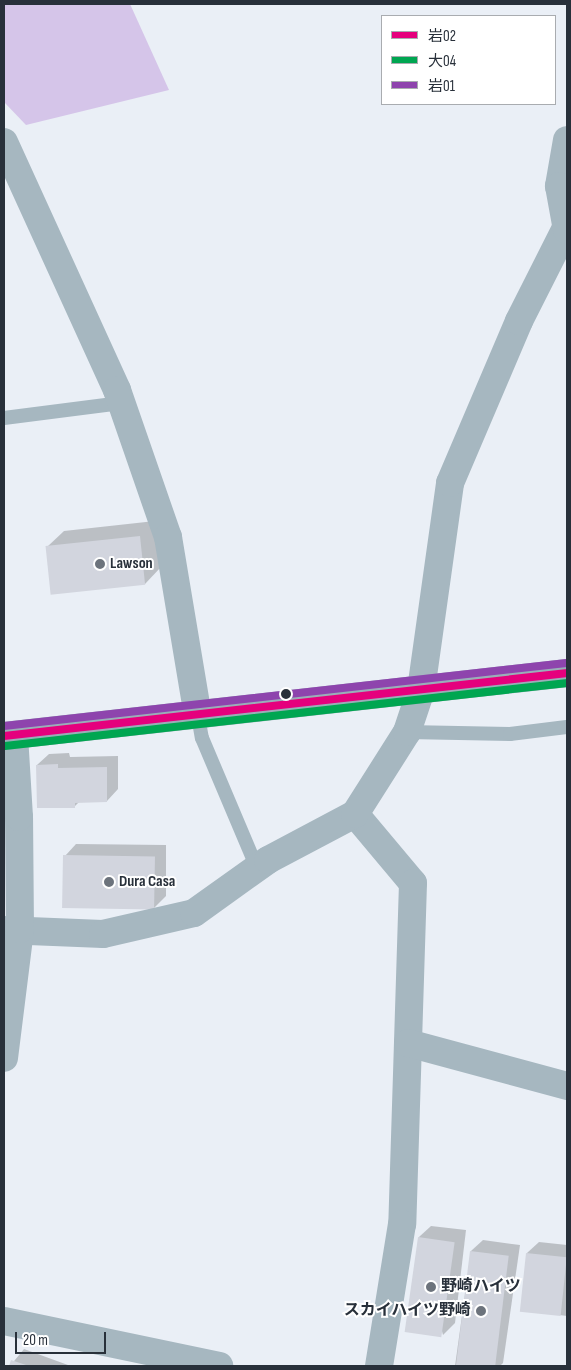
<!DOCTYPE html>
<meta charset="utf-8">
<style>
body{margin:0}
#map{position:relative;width:571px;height:1370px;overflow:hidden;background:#eaeff6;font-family:"Sofia Sans Condensed","Noto Sans JP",sans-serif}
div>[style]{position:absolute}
.forest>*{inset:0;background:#d5c5e9}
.shadow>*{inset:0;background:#0003}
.building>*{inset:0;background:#d2d5de;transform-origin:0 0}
.service>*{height:14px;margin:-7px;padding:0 7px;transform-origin:7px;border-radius:7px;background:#a6b7c0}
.minor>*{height:28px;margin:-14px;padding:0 14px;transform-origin:14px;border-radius:14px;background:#a6b7c0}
.tertiary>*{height:28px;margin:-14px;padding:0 14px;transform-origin:14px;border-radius:14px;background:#a6b7c0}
.primary>*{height:28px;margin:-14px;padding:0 14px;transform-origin:14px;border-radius:14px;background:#9aaeb8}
.bus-1>*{height:8px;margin:-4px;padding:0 4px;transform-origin:4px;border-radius:4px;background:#e5007d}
.bus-2>*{height:8px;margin:-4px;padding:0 4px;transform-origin:4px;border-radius:4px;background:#00a651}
.bus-3>*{height:8px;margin:-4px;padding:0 4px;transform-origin:4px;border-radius:4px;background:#8e44ad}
.dots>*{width:14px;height:14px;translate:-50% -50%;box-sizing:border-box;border:2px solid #fff;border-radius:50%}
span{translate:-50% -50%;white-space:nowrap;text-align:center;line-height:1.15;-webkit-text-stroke:4px #fff;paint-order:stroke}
.poi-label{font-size:16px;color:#28303a;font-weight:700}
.left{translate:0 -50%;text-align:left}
.right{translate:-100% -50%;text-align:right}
.frame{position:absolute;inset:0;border:5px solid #28303a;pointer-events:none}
.legend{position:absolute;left:381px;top:15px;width:175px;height:90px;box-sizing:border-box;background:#fff;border:1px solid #a9acb0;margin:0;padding:6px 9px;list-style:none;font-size:15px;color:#28303a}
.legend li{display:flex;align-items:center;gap:10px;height:25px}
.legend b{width:25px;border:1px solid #a9acb0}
.scale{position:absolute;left:15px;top:1332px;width:91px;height:22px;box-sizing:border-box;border:2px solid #28303a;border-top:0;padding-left:6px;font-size:15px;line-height:18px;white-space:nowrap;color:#28303a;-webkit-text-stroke:4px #fff;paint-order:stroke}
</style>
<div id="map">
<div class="forest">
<div style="clip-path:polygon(4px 4px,130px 4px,169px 90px,26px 125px,4px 102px)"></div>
</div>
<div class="shadow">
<div style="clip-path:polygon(155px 521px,161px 567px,145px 584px,47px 547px,64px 531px)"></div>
<div style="clip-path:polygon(69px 753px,70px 757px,118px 756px,118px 789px,107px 801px,80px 801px,74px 807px,37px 765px,49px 754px)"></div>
<div style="clip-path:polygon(76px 844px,166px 845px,166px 896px,154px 908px,65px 856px)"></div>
<div style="clip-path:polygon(431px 1226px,466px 1230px,455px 1323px,443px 1335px,419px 1237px)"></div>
<div style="clip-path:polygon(483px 1240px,520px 1245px,503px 1363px,500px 1366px,455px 1366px,471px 1251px)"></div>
<div style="clip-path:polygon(539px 1242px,567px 1245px,567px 1316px,521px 1310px,527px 1253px)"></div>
<div style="clip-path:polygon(24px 1349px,68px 1365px,67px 1366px,10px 1366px)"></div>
</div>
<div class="building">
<div style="left:140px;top:536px;width:49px;height:95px;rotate:84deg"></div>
<div style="clip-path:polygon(58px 764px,58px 768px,107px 767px,107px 802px,75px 803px,75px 808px,37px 808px,36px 765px)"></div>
<div style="left:63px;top:855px;width:92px;height:53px;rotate:1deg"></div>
<div style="left:418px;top:1237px;width:37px;height:96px;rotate:8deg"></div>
<div style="left:470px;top:1251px;width:39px;height:116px;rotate:7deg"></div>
<div style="left:526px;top:1253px;width:41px;height:59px;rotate:6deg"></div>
<div style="clip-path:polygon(11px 1360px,29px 1366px,9px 1366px)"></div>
</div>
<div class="service">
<div style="left:4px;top:418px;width:118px;rotate:-7.3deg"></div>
<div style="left:198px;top:716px;width:22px;rotate:80deg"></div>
<div style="left:202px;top:738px;width:141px;rotate:67.1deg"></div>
<div style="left:407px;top:732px;width:103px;rotate:1.1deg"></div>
<div style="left:510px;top:734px;width:57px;rotate:-7deg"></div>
</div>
<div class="minor">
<div style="left:4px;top:142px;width:273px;rotate:65.5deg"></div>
<div style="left:117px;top:390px;width:156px;rotate:70.9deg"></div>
<div style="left:168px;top:537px;width:181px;rotate:80.5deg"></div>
<div style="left:355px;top:814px;width:90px;rotate:50deg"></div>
<div style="left:413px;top:883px;width:341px;rotate:91.8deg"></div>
<div style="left:402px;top:1224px;width:144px;rotate:99.2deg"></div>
<div style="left:4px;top:930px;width:99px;rotate:2.3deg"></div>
<div style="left:103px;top:934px;width:93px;rotate:-13deg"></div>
<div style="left:194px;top:913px;width:91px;rotate:-35.6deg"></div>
<div style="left:268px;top:860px;width:98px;rotate:-27.9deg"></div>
<div style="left:355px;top:814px;width:97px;rotate:-57.6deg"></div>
<div style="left:407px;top:732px;width:44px;rotate:-71.6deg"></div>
<div style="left:421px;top:690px;width:209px;rotate:-82deg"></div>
<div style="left:450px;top:483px;width:176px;rotate:-66.9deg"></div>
<div style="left:519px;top:321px;width:104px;rotate:-63.2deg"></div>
<div style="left:408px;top:1043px;width:165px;rotate:15.1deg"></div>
<div style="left:4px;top:1321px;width:220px;rotate:11.8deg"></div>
</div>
<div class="tertiary">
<div style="left:567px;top:140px;width:47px;rotate:99.9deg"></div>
<div style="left:559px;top:186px;width:45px;rotate:79.7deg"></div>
<div style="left:4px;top:1058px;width:130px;rotate:-82.9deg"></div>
<div style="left:20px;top:929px;width:112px;rotate:-90.5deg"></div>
<div style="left:19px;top:817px;width:82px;rotate:-93.5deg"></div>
</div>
<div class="primary">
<div style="left:4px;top:736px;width:567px;rotate:-6.38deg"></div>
</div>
<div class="bus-1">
<div style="left:4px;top:736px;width:567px;rotate:-6.38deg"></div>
</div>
<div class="bus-2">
<div style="left:5px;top:746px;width:566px;rotate:-6.4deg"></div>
</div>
<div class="bus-3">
<div style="left:4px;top:726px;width:566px;rotate:-6.4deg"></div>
</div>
<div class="dots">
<div style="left:100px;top:564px;background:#6c737c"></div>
<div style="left:286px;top:694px;background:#28303a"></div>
<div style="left:109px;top:882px;background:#6c737c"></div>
<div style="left:431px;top:1287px;background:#6c737c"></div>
<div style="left:481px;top:1311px;background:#6c737c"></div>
</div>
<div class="poi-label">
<span class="left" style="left:110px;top:564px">Lawson</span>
<span class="left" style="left:119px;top:882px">Dura Casa</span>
<span class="left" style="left:441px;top:1287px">野崎ハイツ</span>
<span class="right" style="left:471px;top:1311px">スカイハイツ野崎</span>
</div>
<div class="frame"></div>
<ul class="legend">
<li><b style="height:6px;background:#e5007d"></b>岩02</li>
<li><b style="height:6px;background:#00a651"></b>大04</li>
<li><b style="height:6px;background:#8e44ad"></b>岩01</li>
</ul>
<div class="scale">20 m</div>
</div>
